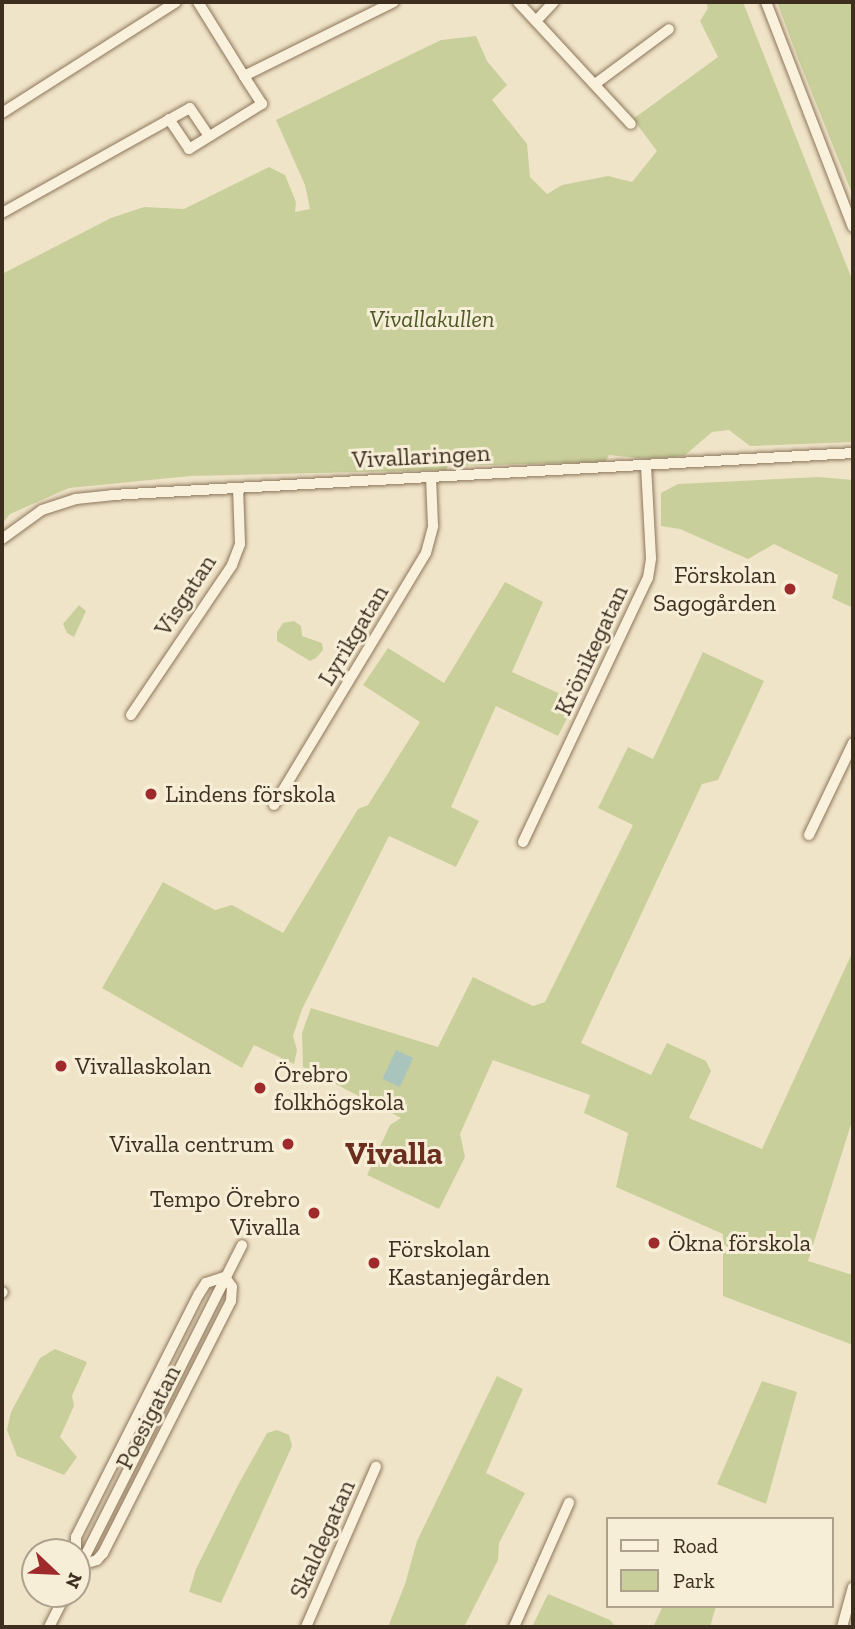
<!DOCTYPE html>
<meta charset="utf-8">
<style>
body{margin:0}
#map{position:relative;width:855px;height:1629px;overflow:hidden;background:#f0e4c8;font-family:"Zilla Slab",serif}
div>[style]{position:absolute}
.green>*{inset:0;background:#c9cf9b}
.water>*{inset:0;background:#a9c4bc;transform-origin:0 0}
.roads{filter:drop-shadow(0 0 2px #8d765c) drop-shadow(0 0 2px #8d765c)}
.minor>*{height:10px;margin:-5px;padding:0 5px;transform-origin:5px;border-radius:5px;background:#faf1dc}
.dots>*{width:19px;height:19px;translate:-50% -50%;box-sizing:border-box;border:4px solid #f7eed8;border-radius:50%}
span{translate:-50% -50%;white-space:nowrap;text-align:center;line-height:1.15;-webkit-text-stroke:6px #f7eed8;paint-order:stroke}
.park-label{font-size:24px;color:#4d5a26;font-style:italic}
.street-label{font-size:24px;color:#3d2e20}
.poi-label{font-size:24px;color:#3d2e20}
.right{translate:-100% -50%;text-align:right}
.left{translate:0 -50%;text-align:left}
.district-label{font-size:32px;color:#6b2e1e;font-weight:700}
.frame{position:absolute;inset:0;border:4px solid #3d2e20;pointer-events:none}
.legend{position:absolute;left:606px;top:1517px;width:228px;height:91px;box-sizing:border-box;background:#f7eed8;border:2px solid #ada18e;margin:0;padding:9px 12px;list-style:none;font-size:21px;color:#3d2e20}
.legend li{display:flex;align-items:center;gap:14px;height:35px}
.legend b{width:35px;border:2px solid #ada18e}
.north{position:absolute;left:21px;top:1538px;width:70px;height:70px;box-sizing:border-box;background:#f7eed8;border:2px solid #ada18e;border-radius:50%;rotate:113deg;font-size:19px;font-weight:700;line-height:28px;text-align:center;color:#3d2e20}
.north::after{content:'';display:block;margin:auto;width:24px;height:32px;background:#9e2a2b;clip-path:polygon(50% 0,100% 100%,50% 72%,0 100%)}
</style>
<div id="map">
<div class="green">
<div style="clip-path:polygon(706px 2px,743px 2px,853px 282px,853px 442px,750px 446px,729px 430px,712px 432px,684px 456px,647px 459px,609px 455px,605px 462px,448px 466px,446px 470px,191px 476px,69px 488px,10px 514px,2px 524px,2px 274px,111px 218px,144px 207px,184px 209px,269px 167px,285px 175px,296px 202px,295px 212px,310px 209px,305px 185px,276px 120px,441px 40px,476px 36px,487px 61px,507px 85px,492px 100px,527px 144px,530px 177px,547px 194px,562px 185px,608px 176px,632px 182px,657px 151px,633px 119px,718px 57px,700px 21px,708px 8px)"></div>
<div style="clip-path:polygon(777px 2px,853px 2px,853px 196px,798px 58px)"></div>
<div style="clip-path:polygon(819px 477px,853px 480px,853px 608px,832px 598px,838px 575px,774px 544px,748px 559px,680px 529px,661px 526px,661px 493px,678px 484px)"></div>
<div style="clip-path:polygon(505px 582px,543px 602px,512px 672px,576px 701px,558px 736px,496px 706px,451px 807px,479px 821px,456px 867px,389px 836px,302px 1009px,293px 1036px,297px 1050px,294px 1064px,254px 1045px,242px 1068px,102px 988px,163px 882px,215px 910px,232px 905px,283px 933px,358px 809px,368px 805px,420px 722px,363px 685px,388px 648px,444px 683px)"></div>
<div style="clip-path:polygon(79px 605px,86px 611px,74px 637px,67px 633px,63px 624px)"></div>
<div style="clip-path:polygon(294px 621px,301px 626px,302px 636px,322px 643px,323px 650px,316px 658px,310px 661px,277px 641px,277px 632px,283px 623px)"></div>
<div style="clip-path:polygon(703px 652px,764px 681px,718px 780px,702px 784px,581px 1043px,651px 1075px,667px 1043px,706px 1061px,711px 1071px,689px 1118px,762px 1149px,853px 951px,853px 1118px,808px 1261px,853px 1275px,853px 1345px,723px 1296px,723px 1234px,616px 1187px,628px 1133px,584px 1113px,590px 1095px,493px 1060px,460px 1134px,465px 1157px,439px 1209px,367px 1175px,390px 1125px,401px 1118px,303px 1067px,302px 1033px,311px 1008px,438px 1047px,473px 977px,533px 1006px,545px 1002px,633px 825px,598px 808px,628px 747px,653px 759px)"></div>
<div style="clip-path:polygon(55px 1349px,87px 1362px,72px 1396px,74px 1406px,60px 1437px,77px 1457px,64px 1475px,17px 1456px,7px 1430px,11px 1412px,40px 1358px)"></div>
<div style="clip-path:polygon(497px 1376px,523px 1389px,486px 1473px,525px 1493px,499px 1543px,498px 1560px,464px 1627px,388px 1627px,405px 1584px,417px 1541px)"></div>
<div style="clip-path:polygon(762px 1381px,797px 1392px,766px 1504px,717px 1484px)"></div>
<div style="clip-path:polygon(277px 1430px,289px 1435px,292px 1446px,221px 1603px,189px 1592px,196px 1569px,237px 1487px,267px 1433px)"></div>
<div style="clip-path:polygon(548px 1594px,610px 1620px,616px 1627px,532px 1627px)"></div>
<div style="clip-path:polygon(663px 1606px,716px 1606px,710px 1627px,653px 1627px)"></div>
</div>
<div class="water">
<div style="left:396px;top:1050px;width:19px;height:32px;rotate:25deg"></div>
</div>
<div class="roads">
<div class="minor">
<div style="left:198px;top:2px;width:87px;rotate:58.1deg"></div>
<div style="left:244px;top:76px;width:167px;rotate:-26.3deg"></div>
<div style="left:518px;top:2px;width:166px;rotate:47.2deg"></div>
<div style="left:766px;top:2px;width:241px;rotate:68.9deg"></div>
<div style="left:536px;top:21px;width:26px;rotate:-47deg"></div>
<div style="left:595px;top:84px;width:92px;rotate:-36.6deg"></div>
<div style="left:2px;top:113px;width:206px;rotate:-32.5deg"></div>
<div style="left:169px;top:119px;width:36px;rotate:56deg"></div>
<div style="left:189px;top:149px;width:86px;rotate:-31.7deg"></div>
<div style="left:262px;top:104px;width:33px;rotate:-123deg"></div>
<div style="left:2px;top:213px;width:215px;rotate:-29.2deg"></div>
<div style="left:190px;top:108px;width:34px;rotate:56deg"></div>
<div style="left:2px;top:539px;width:49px;rotate:-35.9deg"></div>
<div style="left:42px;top:510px;width:36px;rotate:-18deg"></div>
<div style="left:76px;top:499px;width:36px;rotate:-6deg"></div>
<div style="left:112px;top:495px;width:742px;rotate:-3.24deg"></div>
<div style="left:131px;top:715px;width:181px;rotate:-56deg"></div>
<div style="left:232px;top:565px;width:22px;rotate:-69deg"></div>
<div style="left:240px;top:544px;width:56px;rotate:-92deg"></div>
<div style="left:274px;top:805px;width:294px;rotate:-58.9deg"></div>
<div style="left:426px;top:553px;width:28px;rotate:-75deg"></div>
<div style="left:433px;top:526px;width:49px;rotate:-92.3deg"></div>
<div style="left:809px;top:835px;width:102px;rotate:-64.4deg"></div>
<div style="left:523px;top:842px;width:292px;rotate:-64.7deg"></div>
<div style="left:648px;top:578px;width:20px;rotate:-81deg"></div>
<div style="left:651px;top:558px;width:93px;rotate:-93.1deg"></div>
<div style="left:2px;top:1293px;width:1px;rotate:-45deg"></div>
<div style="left:76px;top:1552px;width:15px;rotate:-90deg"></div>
<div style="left:76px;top:1537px;width:272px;rotate:-63.2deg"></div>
<div style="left:199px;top:1294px;width:13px;rotate:-58deg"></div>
<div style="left:206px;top:1283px;width:20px;rotate:-18deg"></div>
<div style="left:225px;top:1277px;width:12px;rotate:55deg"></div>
<div style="left:232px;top:1287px;width:14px;rotate:94deg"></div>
<div style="left:231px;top:1301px;width:283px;rotate:116.9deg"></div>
<div style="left:103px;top:1553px;width:9px;rotate:131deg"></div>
<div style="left:97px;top:1560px;width:17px;rotate:163deg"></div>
<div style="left:81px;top:1565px;width:12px;rotate:-110deg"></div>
<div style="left:77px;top:1572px;width:366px;rotate:-63.2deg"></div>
<div style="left:49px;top:1627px;width:37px;rotate:-63deg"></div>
<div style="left:306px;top:1627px;width:175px;rotate:-66.4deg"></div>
<div style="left:514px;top:1627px;width:136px;rotate:-66.1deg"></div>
<div style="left:842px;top:1627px;width:41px;rotate:-74.6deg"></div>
</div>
</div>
<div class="dots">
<div style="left:790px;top:589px;background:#9e2a2b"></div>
<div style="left:151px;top:794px;background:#9e2a2b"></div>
<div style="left:61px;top:1066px;background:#9e2a2b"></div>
<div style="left:260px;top:1088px;background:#9e2a2b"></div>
<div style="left:288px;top:1144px;background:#9e2a2b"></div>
<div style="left:314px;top:1213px;background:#9e2a2b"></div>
<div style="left:654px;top:1243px;background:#9e2a2b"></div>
<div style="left:374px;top:1263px;background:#9e2a2b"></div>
</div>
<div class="park-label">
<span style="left:432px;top:319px">Vivallakullen</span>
</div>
<div class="street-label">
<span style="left:421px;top:456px;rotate:-3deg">Vivallaringen</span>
<span style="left:185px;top:595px;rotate:-57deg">Visgatan</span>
<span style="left:353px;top:635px;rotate:-59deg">Lyrikgatan</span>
<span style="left:591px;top:650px;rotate:-65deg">Krönikegatan</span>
<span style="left:148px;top:1417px;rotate:-63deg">Poesigatan</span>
<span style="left:322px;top:1539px;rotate:-66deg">Skaldegatan</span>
</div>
<div class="poi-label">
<span class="right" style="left:776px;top:589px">Förskolan<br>Sagogården</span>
<span class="left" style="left:165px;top:794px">Lindens förskola</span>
<span class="left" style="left:75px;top:1066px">Vivallaskolan</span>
<span class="left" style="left:274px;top:1088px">Örebro<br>folkhögskola</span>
<span class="right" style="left:274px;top:1144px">Vivalla centrum</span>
<span class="right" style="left:300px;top:1213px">Tempo Örebro<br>Vivalla</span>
<span class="left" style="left:668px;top:1243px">Ökna förskola</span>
<span class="left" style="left:388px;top:1263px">Förskolan<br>Kastanjegården</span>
</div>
<div class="district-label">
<span style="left:394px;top:1153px">Vivalla</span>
</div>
<div class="frame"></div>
<ul class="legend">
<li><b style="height:9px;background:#faf1dc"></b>Road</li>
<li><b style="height:19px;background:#c9cf9b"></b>Park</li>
</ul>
<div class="north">N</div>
</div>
